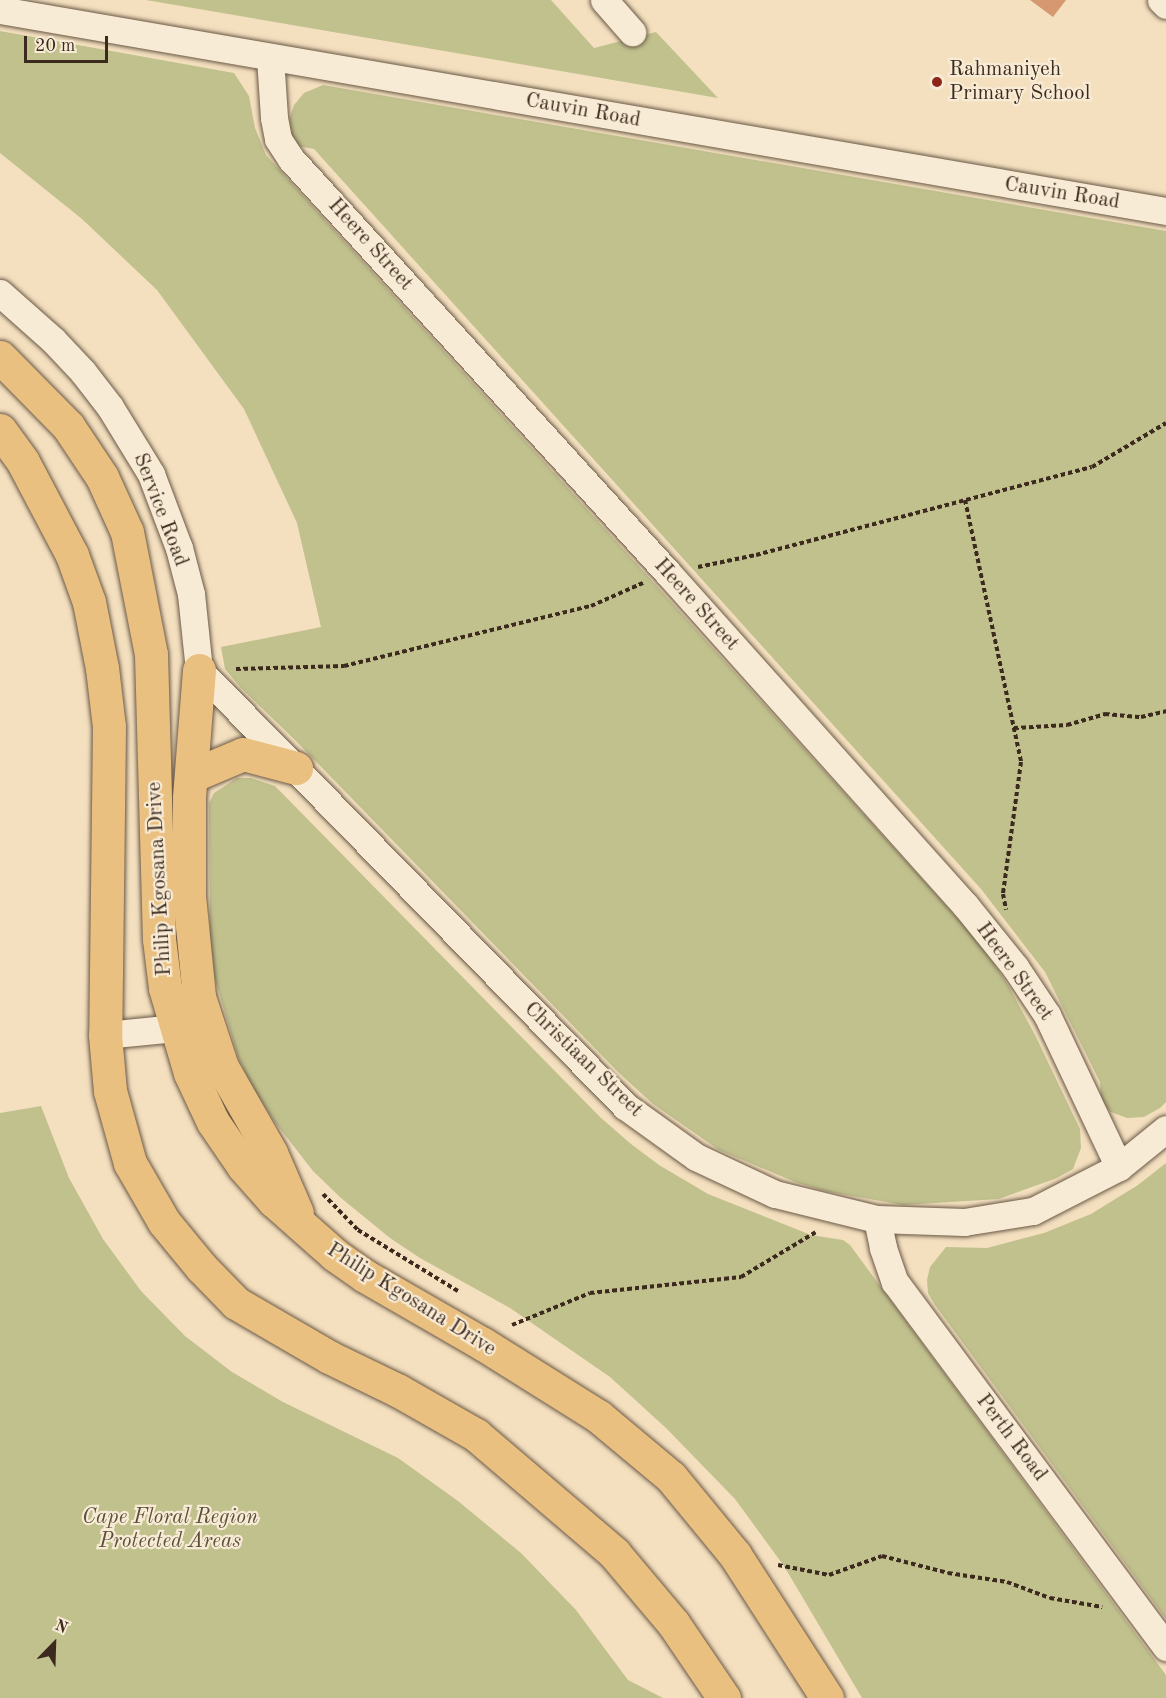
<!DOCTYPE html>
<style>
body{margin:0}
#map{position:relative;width:1166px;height:1698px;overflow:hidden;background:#f4e0bf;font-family:"Old Standard TT",serif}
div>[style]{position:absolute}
.green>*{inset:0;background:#c1c18e}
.building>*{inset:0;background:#d59870}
.path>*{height:4px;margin-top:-2px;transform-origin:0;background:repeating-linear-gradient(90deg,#3c2a1e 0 4.5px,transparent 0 7.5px)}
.roads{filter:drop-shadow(0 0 2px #6a5846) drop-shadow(0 0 2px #6a5846)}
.minor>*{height:27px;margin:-13.5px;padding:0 13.5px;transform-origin:13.5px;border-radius:13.5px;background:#f8ebd5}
.major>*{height:33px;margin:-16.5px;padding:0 16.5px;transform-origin:16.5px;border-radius:16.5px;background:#eac080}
.dots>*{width:16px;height:16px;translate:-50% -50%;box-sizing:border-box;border:3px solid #f8ebd5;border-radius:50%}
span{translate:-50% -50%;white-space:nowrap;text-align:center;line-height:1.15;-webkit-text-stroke:4.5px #f8ebd5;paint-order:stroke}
.poi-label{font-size:21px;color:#3c2a1e}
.left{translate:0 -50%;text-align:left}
.street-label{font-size:21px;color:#3c2a1e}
.park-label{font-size:21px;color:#5d503a;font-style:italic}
.north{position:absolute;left:24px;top:1614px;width:60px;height:60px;-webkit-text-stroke:4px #f8ebd5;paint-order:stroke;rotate:23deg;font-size:16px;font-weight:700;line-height:24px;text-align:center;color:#3c2a1e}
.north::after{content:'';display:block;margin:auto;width:21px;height:27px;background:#3c2a1e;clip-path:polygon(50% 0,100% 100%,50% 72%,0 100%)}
.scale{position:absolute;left:24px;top:36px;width:84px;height:27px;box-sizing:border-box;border:3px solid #3c2a1e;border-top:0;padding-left:8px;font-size:18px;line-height:21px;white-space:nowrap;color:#3c2a1e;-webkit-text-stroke:4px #f8ebd5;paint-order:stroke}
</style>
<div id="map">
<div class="green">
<div style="clip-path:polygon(146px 0,551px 0,594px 48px,656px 32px,718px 98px)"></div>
<div style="clip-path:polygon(0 31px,234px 73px,249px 96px,255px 128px,266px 155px,981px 944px,1008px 985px,1035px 1035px,1080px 1129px,1081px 1148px,1073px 1169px,1057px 1178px,999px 1199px,903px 1205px,824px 1191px,795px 1182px,719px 1150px,653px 1104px,618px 1072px,296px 741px,240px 687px,225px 669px,221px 647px,321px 627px,297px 523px,244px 409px,157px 290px,82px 219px,0 153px)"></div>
<div style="clip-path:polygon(323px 85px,1166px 231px,1166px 1102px,1160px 1108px,1144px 1117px,1127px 1118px,1111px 1112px,1101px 1103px,1100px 1082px,1045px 972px,981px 889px,314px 149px,297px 146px,289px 133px,290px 117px,294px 105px,304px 93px)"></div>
<div style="clip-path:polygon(237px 778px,251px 778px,275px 786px,600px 1117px,631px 1144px,659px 1165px,708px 1194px,811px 1235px,843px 1240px,850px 1245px,1166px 1675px,1166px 1698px,862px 1698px,784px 1566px,735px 1499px,666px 1428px,610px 1377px,510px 1308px,420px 1258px,390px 1238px,341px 1198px,313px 1171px,274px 1121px,251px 1085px,238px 1057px,213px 972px,210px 937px,209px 803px,214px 793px)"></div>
<div style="clip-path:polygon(41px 1106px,69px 1178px,103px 1239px,141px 1291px,185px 1336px,232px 1372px,283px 1402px,398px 1458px,458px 1501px,521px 1553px,576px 1610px,628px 1680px,663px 1698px,0 1698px,0 1113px)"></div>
<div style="clip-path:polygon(1166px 1163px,1166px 1619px,935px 1305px,928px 1293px,927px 1280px,930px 1267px,946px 1247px,987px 1248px,1044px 1233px,1091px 1214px,1138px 1185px)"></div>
</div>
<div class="building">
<div style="clip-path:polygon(1030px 0,1066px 0,1053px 17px)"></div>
</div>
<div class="path">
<div style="left:965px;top:500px;width:268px;rotate:77.9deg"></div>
<div style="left:1021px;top:762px;width:133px;rotate:97.8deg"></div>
<div style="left:1003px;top:894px;width:16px;rotate:79deg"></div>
<div style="left:698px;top:567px;width:59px;rotate:-11.7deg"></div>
<div style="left:756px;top:555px;width:347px;rotate:-14.7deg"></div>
<div style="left:1092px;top:467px;width:86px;rotate:-30.7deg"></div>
<div style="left:236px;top:669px;width:108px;rotate:-1.6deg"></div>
<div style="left:344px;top:666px;width:254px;rotate:-13.7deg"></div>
<div style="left:591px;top:606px;width:57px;rotate:-23.9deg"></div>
<div style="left:1014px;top:728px;width:53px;rotate:-3.2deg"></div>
<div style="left:1067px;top:725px;width:40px;rotate:-16deg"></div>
<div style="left:1105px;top:714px;width:36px;rotate:5deg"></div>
<div style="left:1141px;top:717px;width:26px;rotate:-13deg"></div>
<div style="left:323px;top:1194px;width:50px;rotate:45.8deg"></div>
<div style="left:358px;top:1230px;width:117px;rotate:31.4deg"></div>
<div style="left:512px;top:1325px;width:84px;rotate:-22.3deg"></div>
<div style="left:590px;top:1293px;width:152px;rotate:-6deg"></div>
<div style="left:741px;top:1277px;width:87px;rotate:-31deg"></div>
<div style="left:778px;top:1565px;width:52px;rotate:11.1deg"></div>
<div style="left:829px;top:1575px;width:56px;rotate:-19.7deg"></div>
<div style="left:882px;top:1556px;width:68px;rotate:14.4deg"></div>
<div style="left:948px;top:1573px;width:60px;rotate:8.7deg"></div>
<div style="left:1007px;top:1582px;width:46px;rotate:20.4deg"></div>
<div style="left:1050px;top:1598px;width:53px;rotate:9.8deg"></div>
</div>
<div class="roads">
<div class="minor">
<div style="left:604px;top:0;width:43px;rotate:48.8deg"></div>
<div style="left:1161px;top:0;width:7px;rotate:45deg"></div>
<div style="left:0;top:10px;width:1183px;rotate:9.78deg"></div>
<div style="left:270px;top:57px;width:61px;rotate:86.2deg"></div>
<div style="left:274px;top:118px;width:21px;rotate:79deg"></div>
<div style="left:278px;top:139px;width:24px;rotate:57deg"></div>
<div style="left:291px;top:159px;width:560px;rotate:47.68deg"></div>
<div style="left:668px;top:573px;width:445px;rotate:48.2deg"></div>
<div style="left:965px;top:905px;width:80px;rotate:51.1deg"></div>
<div style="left:1015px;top:967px;width:58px;rotate:56.3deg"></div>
<div style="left:1047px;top:1015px;width:168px;rotate:64.7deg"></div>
<div style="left:0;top:293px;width:71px;rotate:41.6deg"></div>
<div style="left:53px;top:340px;width:44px;rotate:46.8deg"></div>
<div style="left:83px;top:372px;width:44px;rotate:52.4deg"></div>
<div style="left:110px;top:407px;width:79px;rotate:58.5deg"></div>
<div style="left:151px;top:474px;width:79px;rotate:69.3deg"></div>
<div style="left:179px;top:548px;width:48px;rotate:75.4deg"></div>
<div style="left:191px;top:594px;width:76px;rotate:84deg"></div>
<div style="left:199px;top:670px;width:610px;rotate:45.66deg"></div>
<div style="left:625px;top:1106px;width:87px;rotate:35.7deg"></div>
<div style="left:696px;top:1157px;width:87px;rotate:25.1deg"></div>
<div style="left:775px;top:1194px;width:105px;rotate:13.8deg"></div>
<div style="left:877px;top:1219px;width:87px;rotate:2deg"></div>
<div style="left:964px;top:1222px;width:70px;rotate:-9.1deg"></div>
<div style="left:1033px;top:1211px;width:97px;rotate:-27.1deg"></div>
<div style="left:1119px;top:1167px;width:60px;rotate:-39deg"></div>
<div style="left:105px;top:1035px;width:70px;rotate:-5.7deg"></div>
<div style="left:877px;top:1219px;width:30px;rotate:78deg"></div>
<div style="left:883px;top:1248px;width:36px;rotate:71deg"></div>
<div style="left:895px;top:1282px;width:455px;rotate:53.4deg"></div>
</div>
<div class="major">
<div style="left:0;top:357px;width:97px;rotate:45.4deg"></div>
<div style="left:68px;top:426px;width:61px;rotate:56.3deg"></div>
<div style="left:102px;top:477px;width:60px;rotate:65.6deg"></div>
<div style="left:127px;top:532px;width:124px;rotate:78.9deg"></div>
<div style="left:151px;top:654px;width:285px;rotate:88.4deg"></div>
<div style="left:159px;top:939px;width:49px;rotate:83deg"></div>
<div style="left:165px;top:988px;width:89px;rotate:73.6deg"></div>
<div style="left:190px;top:1073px;width:54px;rotate:64.9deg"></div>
<div style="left:213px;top:1122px;width:53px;rotate:55.7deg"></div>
<div style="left:243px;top:1166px;width:47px;rotate:48.5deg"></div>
<div style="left:274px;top:1201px;width:81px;rotate:41.5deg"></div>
<div style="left:335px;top:1255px;width:37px;rotate:35deg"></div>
<div style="left:365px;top:1276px;width:136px;rotate:30deg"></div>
<div style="left:483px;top:1344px;width:136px;rotate:32.1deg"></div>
<div style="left:598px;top:1416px;width:95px;rotate:39.9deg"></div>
<div style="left:671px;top:1477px;width:101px;rotate:50.6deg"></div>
<div style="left:735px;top:1555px;width:170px;rotate:57.2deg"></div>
<div style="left:0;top:430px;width:39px;rotate:54deg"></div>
<div style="left:23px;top:462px;width:105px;rotate:62.2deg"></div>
<div style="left:72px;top:555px;width:50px;rotate:70.1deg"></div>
<div style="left:89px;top:602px;width:67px;rotate:78.9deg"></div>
<div style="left:102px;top:668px;width:59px;rotate:83.2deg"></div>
<div style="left:109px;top:727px;width:308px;rotate:90.7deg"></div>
<div style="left:105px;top:1035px;width:56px;rotate:84.9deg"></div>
<div style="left:110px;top:1091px;width:75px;rotate:74.5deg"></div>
<div style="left:130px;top:1163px;width:68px;rotate:60deg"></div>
<div style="left:164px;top:1222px;width:58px;rotate:50.6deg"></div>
<div style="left:201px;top:1267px;width:50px;rotate:45.8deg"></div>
<div style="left:236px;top:1303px;width:108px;rotate:30.1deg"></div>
<div style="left:329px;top:1357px;width:78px;rotate:25.9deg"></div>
<div style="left:399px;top:1391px;width:89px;rotate:29.7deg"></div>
<div style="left:476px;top:1435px;width:182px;rotate:40.5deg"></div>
<div style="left:614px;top:1553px;width:92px;rotate:49.9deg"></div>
<div style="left:673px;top:1623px;width:91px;rotate:55.8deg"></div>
<div style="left:199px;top:670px;width:128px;rotate:94.5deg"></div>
<div style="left:189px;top:798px;width:98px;rotate:90deg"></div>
<div style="left:189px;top:896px;width:101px;rotate:84.3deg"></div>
<div style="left:199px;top:997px;width:74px;rotate:71.8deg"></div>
<div style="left:222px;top:1067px;width:99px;rotate:60.3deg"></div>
<div style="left:271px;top:1153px;width:65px;rotate:66.6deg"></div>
<div style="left:191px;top:776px;width:56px;rotate:-22.9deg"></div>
<div style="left:243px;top:754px;width:55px;rotate:14.8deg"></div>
</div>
</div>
<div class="dots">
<div style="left:937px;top:82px;background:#8f2418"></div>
</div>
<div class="poi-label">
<span class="left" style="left:949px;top:82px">Rahmaniyeh<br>Primary School</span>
</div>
<div class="street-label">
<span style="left:583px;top:111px;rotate:10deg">Cauvin Road</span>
<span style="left:1062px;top:194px;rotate:9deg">Cauvin Road</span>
<span style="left:370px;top:245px;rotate:48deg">Heere Street</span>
<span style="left:160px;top:510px;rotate:69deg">Service Road</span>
<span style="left:696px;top:605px;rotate:48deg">Heere Street</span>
<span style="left:160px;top:879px;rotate:-93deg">Philip Kgosana Drive</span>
<span style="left:1014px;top:972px;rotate:54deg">Heere Street</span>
<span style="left:583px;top:1060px;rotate:44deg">Christiaan Street</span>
<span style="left:411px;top:1300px;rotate:32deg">Philip Kgosana Drive</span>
<span style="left:1011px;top:1438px;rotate:53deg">Perth Road</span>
</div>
<div class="park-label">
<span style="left:170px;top:1530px">Cape Floral Region<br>Protected Areas</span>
</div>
<div class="north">N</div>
<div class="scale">20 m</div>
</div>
